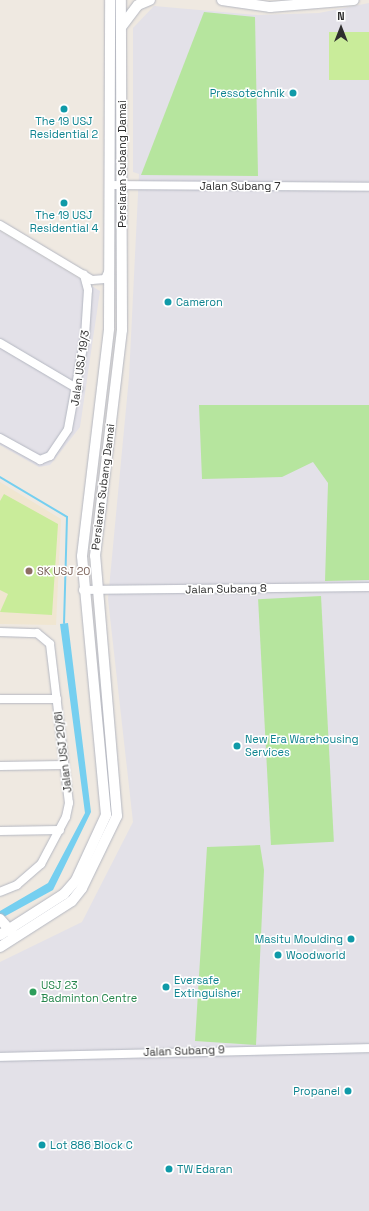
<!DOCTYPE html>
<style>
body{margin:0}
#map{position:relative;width:369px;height:1211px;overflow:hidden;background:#efe9e1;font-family:"Space Grotesk",sans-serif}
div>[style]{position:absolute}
.industrial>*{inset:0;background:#e3e1e8}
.education>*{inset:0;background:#f0e6d1}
.green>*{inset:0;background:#b6e59e;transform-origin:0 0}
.pitch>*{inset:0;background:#c9ec9a;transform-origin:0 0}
.water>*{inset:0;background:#75cff0}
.stream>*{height:2px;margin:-1px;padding:0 1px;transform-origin:1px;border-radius:1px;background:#75cff0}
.roads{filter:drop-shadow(0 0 1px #b4b7c1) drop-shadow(0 0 1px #b4b7c1)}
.minor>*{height:8px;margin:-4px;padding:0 4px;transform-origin:4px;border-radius:4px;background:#fff}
.tertiary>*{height:10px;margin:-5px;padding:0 5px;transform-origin:5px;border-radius:5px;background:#fff}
.dots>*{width:11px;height:11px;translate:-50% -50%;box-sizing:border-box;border:2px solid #fff;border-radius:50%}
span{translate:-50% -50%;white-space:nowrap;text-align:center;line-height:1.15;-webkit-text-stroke:3px #fff;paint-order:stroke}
.culture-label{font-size:11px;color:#0d838f}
.right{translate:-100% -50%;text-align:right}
.left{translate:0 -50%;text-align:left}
.street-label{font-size:11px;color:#2e2e2e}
.education-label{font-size:11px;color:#785e54}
.leisure-label{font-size:11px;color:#27864d}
.north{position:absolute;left:321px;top:8px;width:40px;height:40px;-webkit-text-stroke:3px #fff;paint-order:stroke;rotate:0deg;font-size:11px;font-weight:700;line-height:16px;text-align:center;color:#2e2e2e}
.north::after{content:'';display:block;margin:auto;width:14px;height:18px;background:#2e2e2e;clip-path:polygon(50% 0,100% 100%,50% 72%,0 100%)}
</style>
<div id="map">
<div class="industrial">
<div style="clip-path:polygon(369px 3px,369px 1211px,0 1211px,0 962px,82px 922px,133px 822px,108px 599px,129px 377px,139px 174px,133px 172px,133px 28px,154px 6px,257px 15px,319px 13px)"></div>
<div style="clip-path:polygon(0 231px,100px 291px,80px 427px,50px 465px,39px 467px,0 445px)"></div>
</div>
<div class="education">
<div style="clip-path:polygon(0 482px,61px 519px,56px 625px,0 624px)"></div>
</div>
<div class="green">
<div style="clip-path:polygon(204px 12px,255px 17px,258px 176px,141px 175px)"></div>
<div style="clip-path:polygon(199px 405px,369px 405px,369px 580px,325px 581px,328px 483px,313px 462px,282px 477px,202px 479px)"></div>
<div style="left:321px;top:596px;width:246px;height:63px;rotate:87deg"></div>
<div style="clip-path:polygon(260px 845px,264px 870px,256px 1045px,195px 1041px,207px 847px)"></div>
</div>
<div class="pitch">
<div style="left:369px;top:32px;width:48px;height:40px;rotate:90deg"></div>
<div style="clip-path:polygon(4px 494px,58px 524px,52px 615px,0 612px,8px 594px,0 590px,0 501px)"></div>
</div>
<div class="water">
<div style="clip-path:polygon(68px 623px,91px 812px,53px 890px,0 919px,0 911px,48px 883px,85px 813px,60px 624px)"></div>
</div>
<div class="stream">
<div style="left:0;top:477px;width:78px;rotate:30.8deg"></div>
<div style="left:67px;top:517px;width:106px;rotate:91.6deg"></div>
</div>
<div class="roads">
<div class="minor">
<div style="left:110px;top:185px;width:259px;rotate:0.4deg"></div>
<div style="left:0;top:225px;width:107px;rotate:30.9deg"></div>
<div style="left:92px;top:280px;width:13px;rotate:-4deg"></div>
<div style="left:105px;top:279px;width:10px;rotate:-66deg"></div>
<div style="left:0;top:343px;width:91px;rotate:30.5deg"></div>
<div style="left:0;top:438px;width:46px;rotate:28.8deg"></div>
<div style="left:40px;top:460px;width:11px;rotate:-22deg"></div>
<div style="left:50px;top:456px;width:32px;rotate:-56deg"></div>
<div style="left:68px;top:429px;width:95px;rotate:-79.6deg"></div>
<div style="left:85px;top:336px;width:46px;rotate:-86.3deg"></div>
<div style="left:88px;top:290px;width:16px;rotate:-105deg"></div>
<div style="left:83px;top:590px;width:286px;rotate:-0.6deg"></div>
<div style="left:0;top:632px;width:37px;rotate:2deg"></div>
<div style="left:37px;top:633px;width:17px;rotate:40deg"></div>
<div style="left:50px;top:644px;width:160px;rotate:83.2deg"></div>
<div style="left:69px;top:803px;width:14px;rotate:102deg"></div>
<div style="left:66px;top:817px;width:53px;rotate:118deg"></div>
<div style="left:41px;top:864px;width:32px;rotate:139deg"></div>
<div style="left:17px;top:885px;width:18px;rotate:158deg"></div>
<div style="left:0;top:699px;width:57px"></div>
<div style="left:0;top:766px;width:64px;rotate:-0.9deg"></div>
<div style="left:0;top:831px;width:60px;rotate:-1deg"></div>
<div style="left:0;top:1057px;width:369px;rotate:-1.4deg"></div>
</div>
<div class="tertiary">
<div style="left:222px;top:0;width:49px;rotate:8.3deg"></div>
<div style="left:270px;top:7px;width:84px;rotate:-4.8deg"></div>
<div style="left:122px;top:26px;width:26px;rotate:-53deg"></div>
<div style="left:138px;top:5px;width:13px;rotate:-23deg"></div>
<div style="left:0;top:919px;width:20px;rotate:49deg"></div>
<div style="left:0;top:935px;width:76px;rotate:-32.6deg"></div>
<div style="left:64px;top:894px;width:18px;rotate:-49deg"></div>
<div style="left:76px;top:880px;width:72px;rotate:-65.2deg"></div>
<div style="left:106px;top:815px;width:260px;rotate:-95.3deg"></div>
<div style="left:82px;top:556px;width:229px;rotate:-83.2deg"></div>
<div style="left:109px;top:329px;width:329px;rotate:-89.8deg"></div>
<div style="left:0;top:947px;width:85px;rotate:-32.6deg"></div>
<div style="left:72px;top:901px;width:16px;rotate:-52deg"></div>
<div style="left:82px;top:888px;width:80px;rotate:-64.1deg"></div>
<div style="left:117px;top:816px;width:261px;rotate:-94.8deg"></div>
<div style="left:95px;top:556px;width:228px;rotate:-83.2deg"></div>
<div style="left:122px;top:330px;width:330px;rotate:-90.2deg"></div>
</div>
</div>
<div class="dots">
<div style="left:293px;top:93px;background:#0f9aa8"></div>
<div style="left:64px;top:109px;background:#0f9aa8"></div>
<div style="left:64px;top:203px;background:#0f9aa8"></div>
<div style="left:168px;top:302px;background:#0f9aa8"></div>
<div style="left:29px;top:571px;background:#8d6e63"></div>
<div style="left:237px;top:746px;background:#0f9aa8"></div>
<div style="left:351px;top:939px;background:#0f9aa8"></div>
<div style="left:278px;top:955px;background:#0f9aa8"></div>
<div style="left:166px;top:987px;background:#0f9aa8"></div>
<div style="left:33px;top:992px;background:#2e9e5b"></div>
<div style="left:348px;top:1091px;background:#0f9aa8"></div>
<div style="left:42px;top:1145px;background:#0f9aa8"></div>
<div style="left:169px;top:1169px;background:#0f9aa8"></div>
</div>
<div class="culture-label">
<span class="right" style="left:285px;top:93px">Pressotechnik</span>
<span style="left:64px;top:128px">The 19 USJ<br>Residential 2</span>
<span style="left:64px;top:222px">The 19 USJ<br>Residential 4</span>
<span class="left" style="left:176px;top:302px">Cameron</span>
<span class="left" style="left:245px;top:746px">New Era Warehousing<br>Services</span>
<span class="right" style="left:343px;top:939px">Masitu Moulding</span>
<span class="left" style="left:286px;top:955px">Woodworld</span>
<span class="left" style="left:174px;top:987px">Eversafe<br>Extinguisher</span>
<span class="right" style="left:340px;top:1091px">Propanel</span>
<span class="left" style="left:50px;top:1145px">Lot 886 Block C</span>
<span class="left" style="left:177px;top:1169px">TW Edaran</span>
</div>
<div class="street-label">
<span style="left:122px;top:164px;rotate:-90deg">Persiaran Subang Damai</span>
<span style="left:240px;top:186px">Jalan Subang 7</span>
<span style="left:80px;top:368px;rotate:-82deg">Jalan USJ 19/3</span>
<span style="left:103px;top:487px;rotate:-83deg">Persiaran Subang Damai</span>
<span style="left:226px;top:589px;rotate:-1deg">Jalan Subang 8</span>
<span style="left:63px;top:752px;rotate:-97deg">Jalan USJ 20/6I</span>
<span style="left:184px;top:1051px;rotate:-2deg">Jalan Subang 9</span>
</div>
<div class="education-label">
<span class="left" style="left:37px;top:571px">SK USJ 20</span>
</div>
<div class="leisure-label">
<span class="left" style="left:41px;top:992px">USJ 23<br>Badminton Centre</span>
</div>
<div class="north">N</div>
</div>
